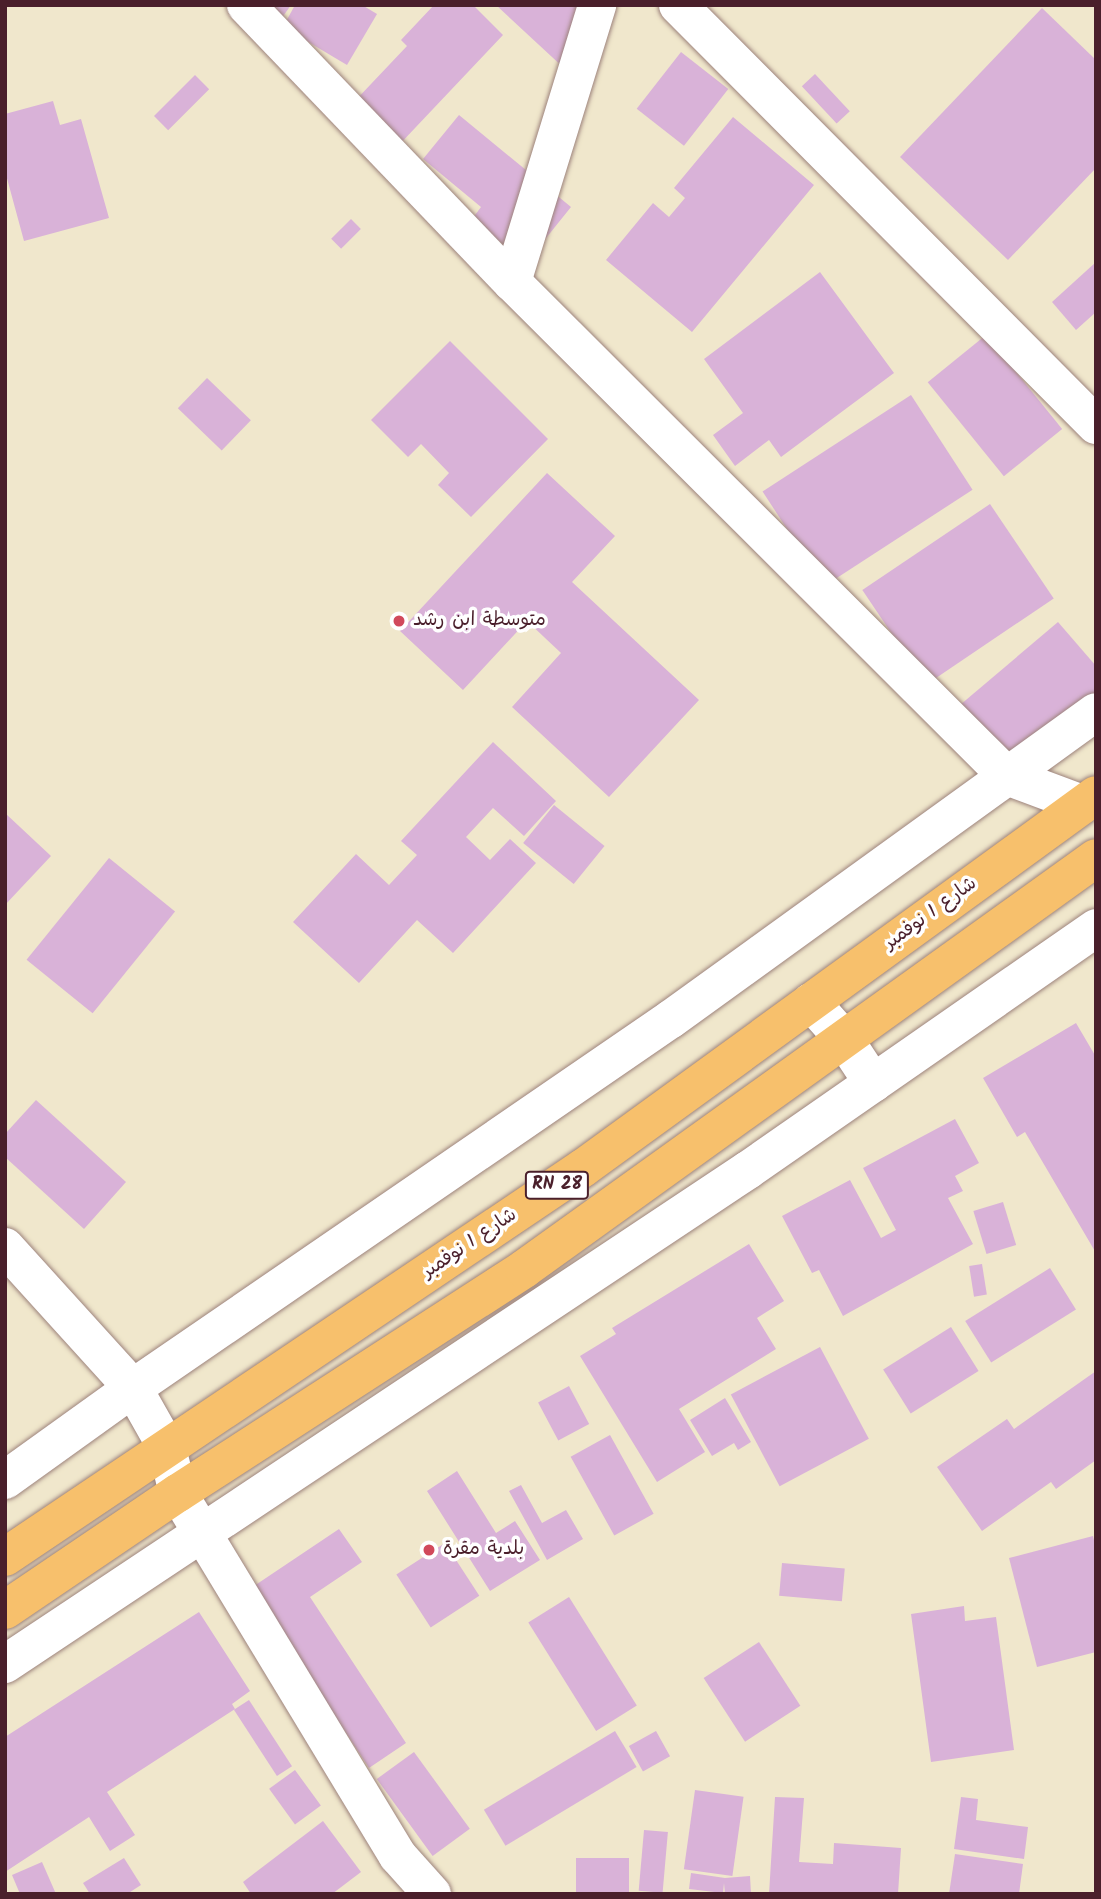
<!DOCTYPE html>
<meta charset="utf-8">
<style>
body{margin:0}
#map{position:relative;width:1101px;height:1899px;overflow:hidden;background:#f0e7cc;font-family:Kalam,"Playpen Sans Arabic",sans-serif}
div>[style]{position:absolute}
.building>*{inset:0;background:#d9b2d8;transform-origin:0 0}
.roads{filter:drop-shadow(0 0 2px #9d837c) drop-shadow(0 0 2px #9d837c)}
.minor>*{height:38px;margin:-19px;padding:0 19px;transform-origin:19px;border-radius:19px;background:#fff}
.primary>*{height:38px;margin:-19px;padding:0 19px;transform-origin:19px;border-radius:19px;background:#f7c06c}
.dots>*{width:19px;height:19px;translate:-50% -50%;box-sizing:border-box;border:4px solid #fff;border-radius:50%}
span{translate:-50% -50%;white-space:nowrap;text-align:center;line-height:1.15;-webkit-text-stroke:7px #fff;paint-order:stroke}
.shield-label span{padding:2px 5px;background:#fff;border:2px solid;border-radius:5px;-webkit-text-stroke-width:0}
.shield-label{font-size:18px;color:#4a1f2b;font-weight:700}
.poi-label{font-size:19px;color:#4a1f2b}
.left{translate:0 -50%;text-align:left}
.street-label{font-size:19px;color:#4a1f2b}
.frame{position:absolute;inset:0;border:7px solid #4a1f2b;pointer-events:none}
</style>
<div id="map">
<div class="building">
<div style="clip-path:polygon(256px 5px,291px 5px,279px 22px)"></div>
<div style="clip-path:polygon(295px 5px,362px 5px,377px 14px,347px 65px,283px 27px)"></div>
<div style="clip-path:polygon(434px 5px,473px 5px,503px 35px,398px 146px,353px 103px,407px 46px,401px 40px)"></div>
<div style="clip-path:polygon(496px 5px,616px 5px,579px 46px,579px 82px)"></div>
<div style="clip-path:polygon(1042px 8px,1096px 60px,1096px 168px,1008px 260px,900px 157px)"></div>
<div style="left:681px;top:52px;width:60px;height:72px;rotate:38deg"></div>
<div style="left:815px;top:74px;width:51px;height:18px;rotate:47deg"></div>
<div style="left:195px;top:75px;width:20px;height:58px;rotate:45deg"></div>
<div style="clip-path:polygon(53px 101px,60px 125px,81px 119px,109px 218px,24px 241px,5px 171px,5px 114px)"></div>
<div style="clip-path:polygon(459px 115px,571px 207px,526px 263px,472px 219px,481px 207px,423px 159px)"></div>
<div style="clip-path:polygon(733px 117px,814px 185px,692px 332px,606px 260px,653px 203px,669px 217px,685px 198px,674px 188px)"></div>
<div style="left:351px;top:219px;width:14px;height:28px;rotate:45deg"></div>
<div style="clip-path:polygon(1096px 262px,1096px 312px,1076px 330px,1052px 302px)"></div>
<div style="clip-path:polygon(820px 272px,894px 373px,781px 457px,769px 440px,735px 466px,713px 435px,743px 413px,704px 359px)"></div>
<div style="left:986px;top:335px;width:121px;height:75px;rotate:51deg"></div>
<div style="clip-path:polygon(450px 341px,548px 439px,471px 517px,438px 485px,449px 473px,421px 444px,408px 457px,371px 420px)"></div>
<div style="left:207px;top:378px;width:61px;height:42px;rotate:44deg"></div>
<div style="left:911px;top:395px;width:113px;height:177px;rotate:57deg"></div>
<div style="clip-path:polygon(547px 473px,615px 536px,572px 582px,699px 700px,609px 797px,512px 707px,561px 653px,527px 621px,463px 690px,400px 631px)"></div>
<div style="left:990px;top:504px;width:114px;height:154px;rotate:56deg"></div>
<div style="clip-path:polygon(1058px 622px,1096px 666px,1096px 695px,1013px 767px,960px 705px)"></div>
<div style="clip-path:polygon(493px 742px,556px 801px,524px 836px,493px 808px,466px 837px,490px 860px,510px 839px,536px 863px,453px 953px,417px 920px,359px 983px,293px 922px,356px 854px,389px 885px,417px 855px,401px 841px)"></div>
<div style="left:554px;top:805px;width:65px;height:49px;rotate:39deg"></div>
<div style="clip-path:polygon(5px 813px,51px 856px,5px 905px)"></div>
<div style="left:109px;top:858px;width:85px;height:131px;rotate:39deg"></div>
<div style="clip-path:polygon(1076px 1023px,1096px 1057px,1096px 1253px,1025px 1132px,1017px 1137px,983px 1078px)"></div>
<div style="clip-path:polygon(36px 1100px,126px 1182px,84px 1229px,5px 1157px,5px 1134px)"></div>
<div style="clip-path:polygon(955px 1119px,979px 1163px,955px 1176px,963px 1191px,948px 1198px,973px 1244px,843px 1316px,819px 1270px,812px 1273px,782px 1216px,850px 1180px,881px 1238px,896px 1230px,863px 1168px)"></div>
<div style="left:1003px;top:1202px;width:45px;height:31px;rotate:73deg"></div>
<div style="clip-path:polygon(749px 1244px,784px 1301px,757px 1318px,776px 1349px,679px 1409px,705px 1452px,657px 1482px,580px 1356px,616px 1334px,612px 1328px)"></div>
<div style="left:982px;top:1264px;width:31px;height:13px;rotate:81deg"></div>
<div style="left:1050px;top:1268px;width:49px;height:100px;rotate:58deg"></div>
<div style="left:951px;top:1327px;width:52px;height:80px;rotate:58deg"></div>
<div style="left:820px;top:1347px;width:104px;height:101px;rotate:62deg"></div>
<div style="clip-path:polygon(1096px 1371px,1096px 1460px,1056px 1489px,1051px 1482px,982px 1531px,937px 1467px,1007px 1419px,1014px 1429px)"></div>
<div style="left:569px;top:1386px;width:43px;height:35px;rotate:62deg"></div>
<div style="clip-path:polygon(725px 1398px,751px 1442px,738px 1450px,734px 1443px,712px 1456px,690px 1420px)"></div>
<div style="left:610px;top:1435px;width:90px;height:45px;rotate:61deg"></div>
<div style="clip-path:polygon(457px 1471px,496px 1533px,515px 1521px,540px 1560px,490px 1591px,427px 1491px)"></div>
<div style="clip-path:polygon(521px 1485px,542px 1523px,566px 1510px,583px 1539px,547px 1560px,509px 1491px)"></div>
<div style="clip-path:polygon(339px 1529px,362px 1562px,310px 1597px,406px 1743px,369px 1768px,251px 1588px)"></div>
<div style="clip-path:polygon(1093px 1536px,1096px 1548px,1096px 1652px,1037px 1667px,1009px 1558px)"></div>
<div style="left:445px;top:1543px;width:63px;height:58px;rotate:57deg"></div>
<div style="left:782px;top:1563px;width:63px;height:33px;rotate:5deg"></div>
<div style="left:569px;top:1597px;width:128px;height:48px;rotate:58deg"></div>
<div style="clip-path:polygon(964px 1606px,965px 1621px,996px 1617px,1014px 1750px,931px 1762px,911px 1614px)"></div>
<div style="clip-path:polygon(199px 1612px,250px 1691px,232px 1704px,235px 1709px,107px 1792px,135px 1835px,110px 1851px,89px 1817px,5px 1872px,5px 1737px)"></div>
<div style="left:759px;top:1642px;width:76px;height:66px;rotate:57deg"></div>
<div style="left:249px;top:1700px;width:79px;height:18px;rotate:57deg"></div>
<div style="left:615px;top:1731px;width:42px;height:153px;rotate:59deg"></div>
<div style="left:656px;top:1731px;width:29px;height:31px;rotate:61deg"></div>
<div style="left:414px;top:1752px;width:95px;height:46px;rotate:54deg"></div>
<div style="left:295px;top:1770px;width:44px;height:32px;rotate:54deg"></div>
<div style="left:695px;top:1790px;width:49px;height:80px;rotate:8deg"></div>
<div style="clip-path:polygon(775px 1797px,804px 1798px,799px 1862px,833px 1864px,834px 1843px,901px 1848px,898px 1894px,769px 1894px)"></div>
<div style="clip-path:polygon(961px 1797px,978px 1799px,976px 1820px,1028px 1827px,1024px 1859px,954px 1849px)"></div>
<div style="clip-path:polygon(323px 1821px,361px 1872px,332px 1894px,251px 1894px,243px 1882px)"></div>
<div style="left:644px;top:1830px;width:24px;height:61px;rotate:5deg"></div>
<div style="clip-path:polygon(955px 1854px,1023px 1864px,1019px 1894px,949px 1894px)"></div>
<div style="clip-path:polygon(124px 1858px,141px 1885px,127px 1894px,90px 1894px,83px 1883px)"></div>
<div style="left:576px;top:1858px;width:53px;height:36px"></div>
<div style="clip-path:polygon(42px 1862px,56px 1894px,20px 1894px,12px 1875px)"></div>
<div style="clip-path:polygon(691px 1873px,725px 1878px,750px 1876px,751px 1894px,725px 1894px,724px 1883px,723px 1893px,689px 1889px)"></div>
</div>
<div class="roads">
<div class="minor">
<div style="left:246px;top:5px;width:384px;rotate:46.2deg"></div>
<div style="left:512px;top:282px;width:699px;rotate:44.94deg"></div>
<div style="left:1007px;top:776px;width:80px;rotate:20.5deg"></div>
<div style="left:678px;top:5px;width:593px;rotate:45.14deg"></div>
<div style="left:512px;top:282px;width:290px;rotate:-72.9deg"></div>
<div style="left:811px;top:1002px;width:50px;rotate:48.3deg"></div>
<div style="left:844px;top:1039px;width:53px;rotate:56.6deg"></div>
<div style="left:5px;top:1247px;width:190px;rotate:47.8deg"></div>
<div style="left:133px;top:1388px;width:69px;rotate:60.5deg"></div>
<div style="left:167px;top:1448px;width:46px;rotate:76.3deg"></div>
<div style="left:178px;top:1493px;width:424px;rotate:58.8deg"></div>
<div style="left:398px;top:1856px;width:51px;rotate:48.2deg"></div>
<div style="left:5px;top:1480px;width:158px;rotate:-35.7deg"></div>
<div style="left:133px;top:1388px;width:652px;rotate:-34.45deg"></div>
<div style="left:671px;top:1019px;width:524px;rotate:-35.84deg"></div>
<div style="left:5px;top:1664px;width:892px;rotate:-33.62deg"></div>
<div style="left:748px;top:1170px;width:424px;rotate:-34.8deg"></div>
</div>
<div class="primary">
<div style="left:5px;top:1557px;width:697px;rotate:-33.94deg"></div>
<div style="left:583px;top:1168px;width:634px;rotate:-36.02deg"></div>
<div style="left:5px;top:1610px;width:209px;rotate:-34.1deg"></div>
<div style="left:178px;top:1493px;width:412px;rotate:-32.9deg"></div>
<div style="left:524px;top:1269px;width:704px;rotate:-35.7deg"></div>
</div>
</div>
<div class="dots">
<div style="left:399px;top:621px;background:#d1495b"></div>
<div style="left:429px;top:1550px;background:#d1495b"></div>
</div>
<div class="shield-label">
<span style="left:557px;top:1185px">RN 28</span>
</div>
<div class="poi-label">
<span class="left" style="left:413px;top:621px">متوسطة ابن رشد</span>
<span class="left" style="left:443px;top:1550px">بلدية مقرة</span>
</div>
<div class="street-label">
<span style="left:931px;top:914px;rotate:-36deg">شارع 1 نوفمبر</span>
<span style="left:470px;top:1244px;rotate:-34deg">شارع 1 نوفمبر</span>
</div>
<div class="frame"></div>
</div>
